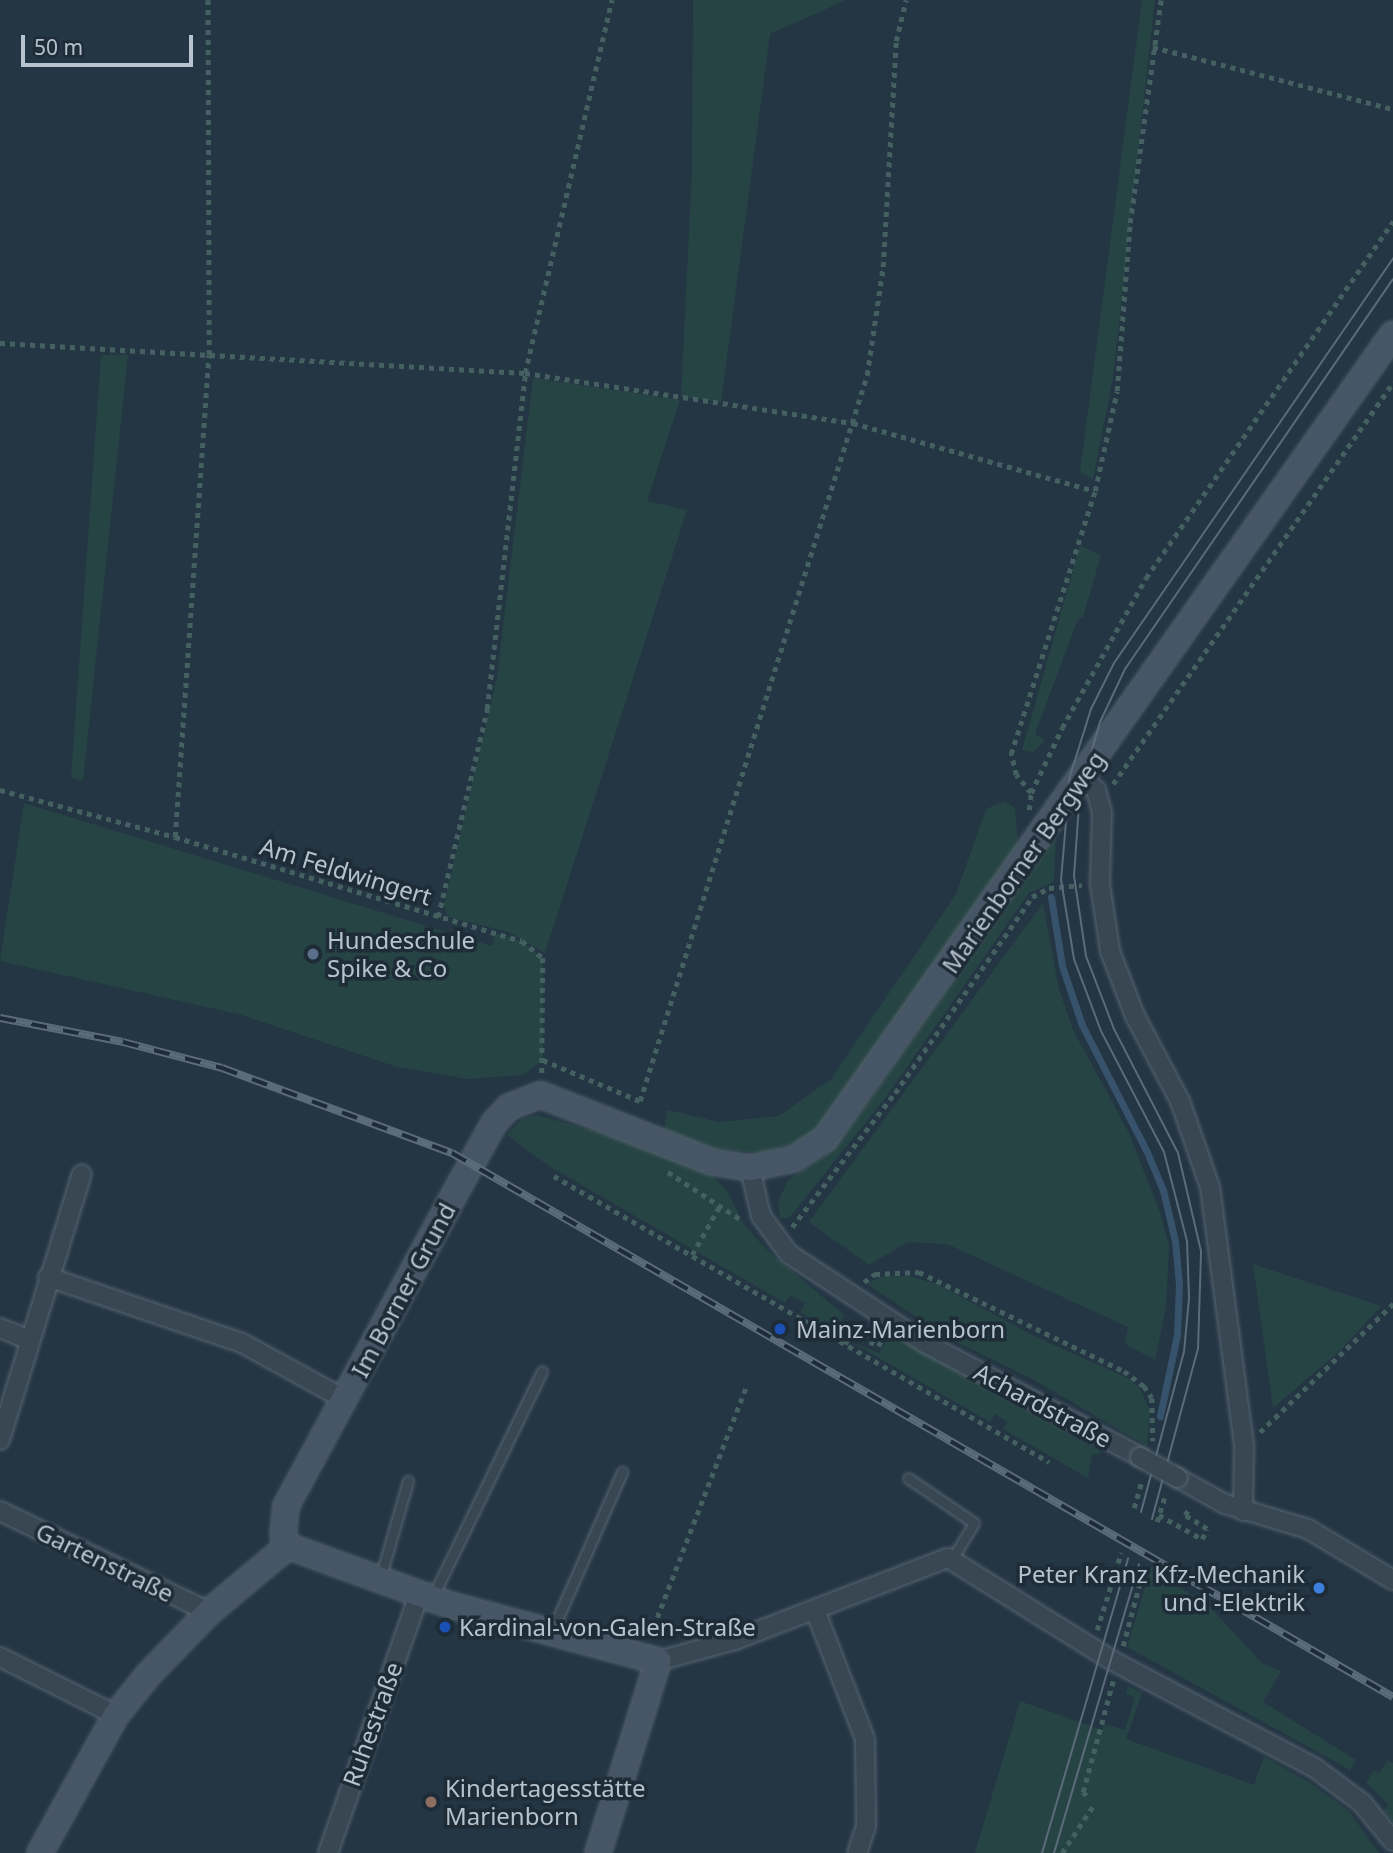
<!DOCTYPE html>
<meta charset="utf-8">
<style>
body{margin:0}
#map{position:relative;width:1393px;height:1853px;overflow:hidden;background:#243544;font-family:"Noto Sans",sans-serif}
div>[style]{position:absolute}
.green>*{inset:0;background:#274444}
.stream>*{height:7px;margin:-3.5px;padding:0 3.5px;transform-origin:3.5px;border-radius:3.5px;background:#37536c}
.path>*{height:4.5px;margin-top:-2.25px;transform-origin:0;background:repeating-linear-gradient(90deg,#456060 0 5px,transparent 0 10px)}
.roads{filter:drop-shadow(0 0 2px #576570) drop-shadow(0 0 2px #576570)}
.lane>*{height:9px;margin:-4.5px;padding:0 4.5px;transform-origin:4.5px;border-radius:4.5px;background:#394753}
.street>*{height:18px;margin:-9px;padding:0 9px;transform-origin:9px;border-radius:9px;background:#394753}
.secondary>*{height:24px;margin:-12px;padding:0 12px;transform-origin:12px;border-radius:12px;background:#475666}
.tram>*{height:2px;margin:-1px;padding:0 1px;transform-origin:1px;border-radius:1px;background:#5b6b7a}
.rail>*{height:8px;margin-top:-4px;transform-origin:0;background:repeating-linear-gradient(90deg,#1e2c38 0 16px,#5b6b7a 0 32px);box-sizing:border-box;border-block:2px solid #5b6b7a}
.bridges{filter:drop-shadow(0 0 2px #576570) drop-shadow(0 0 2px #576570)}
.street-bridge>*{height:18px;margin:-9px;padding:0 9px;transform-origin:9px;border-radius:9px;background:#394753}
.dots>*{width:19px;height:19px;translate:-50% -50%;box-sizing:border-box;border:4px solid #1e2c38;border-radius:50%}
span{translate:-50% -50%;white-space:nowrap;text-align:center;line-height:1.15;-webkit-text-stroke:7px #1e2c38;paint-order:stroke}
.street-label{font-size:24px;color:#b6c2cd}
.poi-label{font-size:24px;color:#b6c2cd}
.left{translate:0 -50%;text-align:left}
.right{translate:-100% -50%;text-align:right}
.scale{position:absolute;left:21px;top:35px;width:172px;height:32px;box-sizing:border-box;border:4px solid #b6c2cd;border-top:0;padding-left:9px;font-size:21px;line-height:24px;white-space:nowrap;color:#b6c2cd;-webkit-text-stroke:5px #1e2c38;paint-order:stroke}
</style>
<div id="map">
<div class="green">
<div style="clip-path:polygon(693px 0,846px 0,770px 34px,721px 402px,681px 397px,692px 170px)"></div>
<div style="clip-path:polygon(1142px 0,1155px 0,1113px 378px,1093px 479px,1080px 472px)"></div>
<div style="clip-path:polygon(101px 355px,128px 355px,83px 781px,71px 778px)"></div>
<div style="clip-path:polygon(533px 378px,680px 400px,647px 501px,687px 510px,545px 953px,509px 932px,448px 917px,444px 905px,497px 677px)"></div>
<div style="clip-path:polygon(1080px 546px,1101px 555px,1083px 617px,1078px 619px,1035px 734px,1045px 741px,1033px 752px,1022px 750px)"></div>
<div style="clip-path:polygon(1004px 801px,1015px 808px,1018px 844px,820px 1127px,798px 1142px,763px 1153px,707px 1148px,664px 1130px,667px 1110px,719px 1122px,779px 1116px,831px 1079px,956px 894px,986px 809px)"></div>
<div style="clip-path:polygon(24px 803px,492px 946px,495px 933px,522px 941px,543px 958px,543px 1060px,523px 1075px,466px 1079px,394px 1066px,242px 1015px,0 961px)"></div>
<div style="clip-path:polygon(1056px 833px,1054px 882px,1029px 893px,886px 1097px,790px 1217px,780px 1219px,778px 1201px,789px 1179px,825px 1156px,852px 1125px)"></div>
<div style="clip-path:polygon(1043px 903px,1059px 989px,1073px 1030px,1129px 1133px,1161px 1215px,1169px 1247px,1166px 1308px,1155px 1360px,1125px 1344px,1128px 1327px,947px 1244px,908px 1242px,869px 1265px,809px 1222px)"></div>
<div style="clip-path:polygon(537px 1115px,632px 1141px,710px 1174px,726px 1189px,743px 1223px,765px 1248px,844px 1315px,838px 1334px,800px 1312px,805px 1303px,790px 1295px,785px 1303px,549px 1166px,507px 1135px,522px 1119px)"></div>
<div style="clip-path:polygon(1253px 1264px,1381px 1306px,1341px 1350px,1273px 1408px)"></div>
<div style="clip-path:polygon(909px 1276px,937px 1284px,1040px 1339px,1128px 1378px,1139px 1387px,1150px 1410px,1147px 1446px,1032px 1379px,948px 1338px,867px 1284px,880px 1277px)"></div>
<div style="clip-path:polygon(891px 1334px,1103px 1453px,1092px 1455px,1088px 1478px,1003px 1429px,1008px 1422px,995px 1414px,990px 1422px,853px 1343px,879px 1353px)"></div>
<div style="clip-path:polygon(1152px 1565px,1156px 1574px,1206px 1603px,1262px 1663px,1281px 1671px,1263px 1702px,1356px 1760px,1350px 1770px,1127px 1647px)"></div>
<div style="clip-path:polygon(1128px 1686px,1142px 1693px,1126px 1739px,1254px 1785px,1264px 1757px,1309px 1782px,1349px 1811px,1379px 1853px,975px 1853px,1020px 1701px,1102px 1730px,1104px 1724px,1125px 1730px,1135px 1697px,1126px 1694px)"></div>
<div style="clip-path:polygon(1388px 1760px,1393px 1763px,1393px 1822px,1383px 1811px,1389px 1805px,1366px 1782px,1374px 1770px,1379px 1773px)"></div>
</div>
<div class="stream">
<div style="left:1051px;top:897px;width:70px;rotate:80.9deg"></div>
<div style="left:1062px;top:966px;width:62px;rotate:71.3deg"></div>
<div style="left:1082px;top:1025px;width:143px;rotate:62.9deg"></div>
<div style="left:1147px;top:1152px;width:41px;rotate:67.2deg"></div>
<div style="left:1163px;top:1190px;width:52px;rotate:76.8deg"></div>
<div style="left:1175px;top:1241px;width:43px;rotate:84.7deg"></div>
<div style="left:1179px;top:1284px;width:51px;rotate:92.2deg"></div>
<div style="left:1177px;top:1335px;width:83px;rotate:101.9deg"></div>
</div>
<div class="path">
<div style="left:1153px;top:47px;width:248px;rotate:14.5deg"></div>
<div style="left:0;top:343px;width:526px;rotate:3.27deg"></div>
<div style="left:525px;top:373px;width:332px;rotate:8.7deg"></div>
<div style="left:853px;top:423px;width:251px;rotate:15.7deg"></div>
<div style="left:1113px;top:784px;width:490px;rotate:-55.1deg"></div>
<div style="left:0;top:790px;width:181px;rotate:15deg"></div>
<div style="left:175px;top:837px;width:362px;rotate:16.7deg"></div>
<div style="left:522px;top:941px;width:27px;rotate:39deg"></div>
<div style="left:543px;top:958px;width:117px;rotate:90.5deg"></div>
<div style="left:1031px;top:793px;width:23px;rotate:-130deg"></div>
<div style="left:1016px;top:775px;width:22px;rotate:-103deg"></div>
<div style="left:1011px;top:754px;width:276px;rotate:-72.3deg"></div>
<div style="left:1095px;top:491px;width:102px;rotate:-77.6deg"></div>
<div style="left:1117px;top:391px;width:169px;rotate:-85.6deg"></div>
<div style="left:1130px;top:223px;width:225px;rotate:-82.1deg"></div>
<div style="left:1029px;top:810px;width:17px;rotate:-83deg"></div>
<div style="left:1031px;top:793px;width:72px;rotate:-64.5deg"></div>
<div style="left:1062px;top:728px;width:172px;rotate:-60.8deg"></div>
<div style="left:1146px;top:578px;width:434px;rotate:-55.3deg"></div>
<div style="left:175px;top:837px;width:483px;rotate:-86deg"></div>
<div style="left:209px;top:355px;width:355px;rotate:-90.2deg"></div>
<div style="left:438px;top:917px;width:214px;rotate:-76.7deg"></div>
<div style="left:487px;top:709px;width:338px;rotate:-83.5deg"></div>
<div style="left:525px;top:373px;width:383px;rotate:-76.9deg"></div>
<div style="left:543px;top:1060px;width:105px;rotate:22.9deg"></div>
<div style="left:640px;top:1101px;width:761px;rotate:-72.64deg"></div>
<div style="left:867px;top:375px;width:109px;rotate:-81.6deg"></div>
<div style="left:883px;top:267px;width:226px;rotate:-86.7deg"></div>
<div style="left:896px;top:41px;width:42px;rotate:-76.3deg"></div>
<div style="left:668px;top:1172px;width:90px;rotate:33.2deg"></div>
<div style="left:554px;top:1176px;width:572px;rotate:30.02deg"></div>
<div style="left:792px;top:1227px;width:169px;rotate:-52.5deg"></div>
<div style="left:895px;top:1093px;width:239px;rotate:-55deg"></div>
<div style="left:1032px;top:897px;width:19px;rotate:-28deg"></div>
<div style="left:1049px;top:888px;width:33px;rotate:-5deg"></div>
<div style="left:692px;top:1255px;width:55px;rotate:-60.6deg"></div>
<div style="left:864px;top:1282px;width:14px;rotate:-36deg"></div>
<div style="left:875px;top:1274px;width:44px;rotate:-2.6deg"></div>
<div style="left:919px;top:1272px;width:228px;rotate:25.8deg"></div>
<div style="left:1124px;top:1371px;width:25px;rotate:37deg"></div>
<div style="left:1144px;top:1386px;width:14px;rotate:56deg"></div>
<div style="left:1152px;top:1398px;width:43px;rotate:88.7deg"></div>
<div style="left:845px;top:1344px;width:14px;rotate:-60deg"></div>
<div style="left:852px;top:1332px;width:30px;rotate:28deg"></div>
<div style="left:878px;top:1346px;width:9px;rotate:-58deg"></div>
<div style="left:1260px;top:1432px;width:185px;rotate:-43.9deg"></div>
<div style="left:1134px;top:1508px;width:29px;rotate:-74deg"></div>
<div style="left:1159px;top:1515px;width:49px;rotate:29.2deg"></div>
<div style="left:1202px;top:1539px;width:11px;rotate:-63deg"></div>
<div style="left:1207px;top:1529px;width:26px;rotate:-148deg"></div>
<div style="left:1185px;top:1515px;width:9px;rotate:-58deg"></div>
<div style="left:1157px;top:1522px;width:30px;rotate:-73deg"></div>
<div style="left:1097px;top:1630px;width:81px;rotate:-72.7deg"></div>
<div style="left:650px;top:1636px;width:270px;rotate:-68.9deg"></div>
<div style="left:1123px;top:1646px;width:82px;rotate:-75.1deg"></div>
<div style="left:1086px;top:1796px;width:5px;rotate:-127deg"></div>
<div style="left:1083px;top:1792px;width:115px;rotate:-74.9deg"></div>
<div style="left:1062px;top:1853px;width:56px;rotate:-56.6deg"></div>
</div>
<div class="roads">
<div class="lane">
<div style="left:908px;top:1478px;width:80px;rotate:34.3deg"></div>
<div style="left:974px;top:1523px;width:42px;rotate:121.4deg"></div>
<div style="left:380px;top:1579px;width:102px;rotate:-74.1deg"></div>
<div style="left:432px;top:1598px;width:252px;rotate:-64.1deg"></div>
<div style="left:552px;top:1631px;width:174px;rotate:-66.2deg"></div>
</div>
<div class="street">
<div style="left:1083px;top:778px;width:18px;rotate:43deg"></div>
<div style="left:1096px;top:790px;width:23px;rotate:75deg"></div>
<div style="left:1102px;top:812px;width:72px;rotate:91.6deg"></div>
<div style="left:1100px;top:884px;width:68px;rotate:81.5deg"></div>
<div style="left:1110px;top:951px;width:70px;rotate:69deg"></div>
<div style="left:1135px;top:1016px;width:96px;rotate:62.1deg"></div>
<div style="left:1180px;top:1101px;width:91px;rotate:70.8deg"></div>
<div style="left:1210px;top:1187px;width:262px;rotate:82.5deg"></div>
<div style="left:1244px;top:1447px;width:64px;rotate:90.9deg"></div>
<div style="left:750px;top:1168px;width:49px;rotate:77.1deg"></div>
<div style="left:761px;top:1216px;width:47px;rotate:53.6deg"></div>
<div style="left:789px;top:1254px;width:163px;rotate:33.2deg"></div>
<div style="left:925px;top:1343px;width:243px;rotate:27.9deg"></div>
<div style="left:48px;top:1277px;width:205px;rotate:18.8deg"></div>
<div style="left:242px;top:1343px;width:116px;rotate:28.8deg"></div>
<div style="left:0;top:1328px;width:31px;rotate:22deg"></div>
<div style="left:0;top:1440px;width:278px;rotate:-72.9deg"></div>
<div style="left:1178px;top:1478px;width:54px;rotate:29deg"></div>
<div style="left:1225px;top:1504px;width:87px;rotate:16.8deg"></div>
<div style="left:1308px;top:1529px;width:99px;rotate:31deg"></div>
<div style="left:0;top:1511px;width:232px;rotate:25.8deg"></div>
<div style="left:815px;top:1610px;width:138px;rotate:68.8deg"></div>
<div style="left:865px;top:1739px;width:87px;rotate:89.3deg"></div>
<div style="left:866px;top:1826px;width:28px;rotate:108deg"></div>
<div style="left:0;top:1657px;width:130px;rotate:26.6deg"></div>
<div style="left:658px;top:1661px;width:80px;rotate:-15.3deg"></div>
<div style="left:735px;top:1640px;width:228px;rotate:-21.1deg"></div>
<div style="left:948px;top:1558px;width:192px;rotate:32deg"></div>
<div style="left:1111px;top:1660px;width:231px;rotate:27.9deg"></div>
<div style="left:1315px;top:1768px;width:59px;rotate:36.7deg"></div>
<div style="left:1362px;top:1803px;width:49px;rotate:50.8deg"></div>
<div style="left:328px;top:1853px;width:274px;rotate:-70.6deg"></div>
</div>
<div class="secondary">
<div style="left:40px;top:1853px;width:158px;rotate:-61.2deg"></div>
<div style="left:116px;top:1715px;width:51px;rotate:-51.3deg"></div>
<div style="left:148px;top:1675px;width:88px;rotate:-45.9deg"></div>
<div style="left:209px;top:1612px;width:103px;rotate:-39.9deg"></div>
<div style="left:598px;top:1853px;width:201px;rotate:-72.6deg"></div>
<div style="left:658px;top:1661px;width:215px;rotate:-164.9deg"></div>
<div style="left:450px;top:1605px;width:172px;rotate:-160deg"></div>
<div style="left:288px;top:1546px;width:12px;rotate:-114deg"></div>
<div style="left:283px;top:1535px;width:29px;rotate:-84deg"></div>
<div style="left:286px;top:1506px;width:343px;rotate:-61.6deg"></div>
<div style="left:449px;top:1204px;width:93px;rotate:-60.9deg"></div>
<div style="left:494px;top:1123px;width:22px;rotate:-47deg"></div>
<div style="left:509px;top:1107px;width:34px;rotate:-21deg"></div>
<div style="left:541px;top:1095px;width:184px;rotate:21.4deg"></div>
<div style="left:712px;top:1162px;width:38px;rotate:9deg"></div>
<div style="left:750px;top:1168px;width:45px;rotate:-11.6deg"></div>
<div style="left:794px;top:1159px;width:37px;rotate:-33deg"></div>
<div style="left:825px;top:1139px;width:985px;rotate:-54.79deg"></div>
</div>
</div>
<div class="tram">
<div style="left:1141px;top:1512px;width:166px;rotate:-75deg"></div>
<div style="left:1184px;top:1352px;width:54px;rotate:-84.7deg"></div>
<div style="left:1189px;top:1298px;width:57px;rotate:-92deg"></div>
<div style="left:1187px;top:1241px;width:92px;rotate:-104.5deg"></div>
<div style="left:1164px;top:1152px;width:136px;rotate:-117.5deg"></div>
<div style="left:1101px;top:1031px;width:77px;rotate:-110.6deg"></div>
<div style="left:1074px;top:959px;width:80px;rotate:-99.3deg"></div>
<div style="left:1061px;top:880px;width:104px;rotate:-85.1deg"></div>
<div style="left:1070px;top:776px;width:70px;rotate:-72.6deg"></div>
<div style="left:1091px;top:709px;width:51px;rotate:-63.4deg"></div>
<div style="left:1114px;top:663px;width:492px;rotate:-55.4deg"></div>
<div style="left:1152px;top:1519px;width:176px;rotate:-74.9deg"></div>
<div style="left:1198px;top:1349px;width:98px;rotate:-88.2deg"></div>
<div style="left:1201px;top:1251px;width:101px;rotate:-103.2deg"></div>
<div style="left:1178px;top:1153px;width:140px;rotate:-117.3deg"></div>
<div style="left:1114px;top:1029px;width:78px;rotate:-111deg"></div>
<div style="left:1086px;top:956px;width:81px;rotate:-98.5deg"></div>
<div style="left:1074px;top:876px;width:85px;rotate:-86deg"></div>
<div style="left:1080px;top:791px;width:72px;rotate:-73.8deg"></div>
<div style="left:1100px;top:722px;width:59px;rotate:-64.7deg"></div>
<div style="left:1125px;top:669px;width:473px;rotate:-55.5deg"></div>
<div style="left:1042px;top:1853px;width:307px;rotate:-73.7deg"></div>
<div style="left:1054px;top:1853px;width:301px;rotate:-73.6deg"></div>
</div>
<div class="rail">
<div style="left:0;top:1018px;width:125px;rotate:11deg"></div>
<div style="left:123px;top:1042px;width:102px;rotate:14.7deg"></div>
<div style="left:222px;top:1068px;width:245px;rotate:20.3deg"></div>
<div style="left:452px;top:1153px;width:1087px;rotate:30.03deg"></div>
</div>
<div class="bridges">
<div class="street-bridge">
<div style="left:1140px;top:1457px;width:43px;rotate:28.9deg"></div>
</div>
</div>
<div class="dots">
<div style="left:313px;top:954px;background:#5c6f8a"></div>
<div style="left:780px;top:1329px;background:#1a4fb4"></div>
<div style="left:1319px;top:1588px;background:#3f7fe0"></div>
<div style="left:445px;top:1627px;background:#1a4fb4"></div>
<div style="left:431px;top:1802px;background:#8d6e63"></div>
</div>
<div class="street-label">
<span style="left:1023px;top:862px;rotate:-55deg">Marienborner Bergweg</span>
<span style="left:346px;top:871px;rotate:17deg">Am Feldwingert</span>
<span style="left:403px;top:1290px;rotate:-62deg">Im Borner Grund</span>
<span style="left:1043px;top:1405px;rotate:28deg">Achardstraße</span>
<span style="left:105px;top:1562px;rotate:26deg">Gartenstraße</span>
<span style="left:372px;top:1724px;rotate:-70deg">Ruhestraße</span>
</div>
<div class="poi-label">
<span class="left" style="left:327px;top:954px">Hundeschule<br>Spike &amp; Co</span>
<span class="left" style="left:796px;top:1329px">Mainz-Marienborn</span>
<span class="right" style="left:1305px;top:1588px">Peter Kranz Kfz-Mechanik<br>und -Elektrik</span>
<span class="left" style="left:459px;top:1627px">Kardinal-von-Galen-Straße</span>
<span class="left" style="left:445px;top:1802px">Kindertagesstätte<br>Marienborn</span>
</div>
<div class="scale">50 m</div>
</div>
